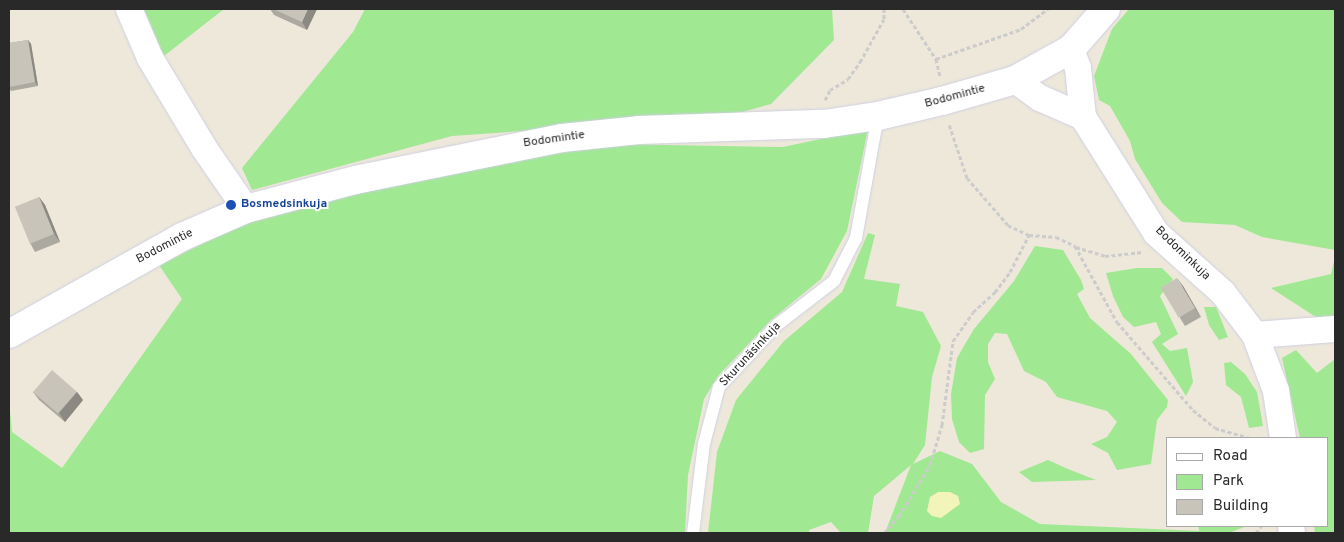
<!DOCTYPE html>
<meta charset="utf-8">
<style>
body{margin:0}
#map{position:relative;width:1344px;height:542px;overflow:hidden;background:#ede8da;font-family:Overpass,sans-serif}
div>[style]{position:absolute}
.green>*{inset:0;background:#a0e892}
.sand>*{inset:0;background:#f3f4ba}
.path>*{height:3px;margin-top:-1.5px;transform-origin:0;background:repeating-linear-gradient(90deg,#ccc 0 4px,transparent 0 6.5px)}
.roads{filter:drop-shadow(0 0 1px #cfcfe3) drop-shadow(0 0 1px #cfcfe3)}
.lane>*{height:12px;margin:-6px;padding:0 6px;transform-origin:6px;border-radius:6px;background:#fff}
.street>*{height:26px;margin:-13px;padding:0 13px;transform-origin:13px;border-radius:13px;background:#fff}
.secondary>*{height:28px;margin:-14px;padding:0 14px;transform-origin:14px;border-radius:14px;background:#fff}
.wall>*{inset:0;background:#aca9a0}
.shaded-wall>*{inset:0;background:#8c8982}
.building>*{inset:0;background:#c8c4ba;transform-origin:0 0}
.dots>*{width:14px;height:14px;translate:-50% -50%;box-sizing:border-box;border:2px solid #fff;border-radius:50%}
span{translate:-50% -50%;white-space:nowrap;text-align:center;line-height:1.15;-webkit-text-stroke:4px #fff;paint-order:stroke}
.street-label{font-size:12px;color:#292929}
.transit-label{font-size:12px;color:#164399;font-weight:700}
.left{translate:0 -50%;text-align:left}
.frame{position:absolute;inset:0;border:10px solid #292929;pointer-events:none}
.legend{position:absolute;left:1166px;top:437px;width:162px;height:90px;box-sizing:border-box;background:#fff;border:1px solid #a9a9a9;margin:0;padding:6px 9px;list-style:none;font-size:15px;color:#292929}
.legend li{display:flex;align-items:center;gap:10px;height:25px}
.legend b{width:25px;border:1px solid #a9a9a9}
</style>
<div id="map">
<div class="green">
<div style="clip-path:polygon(144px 9px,224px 9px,164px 56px)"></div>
<div style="clip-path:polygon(365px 9px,832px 9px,834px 40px,771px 104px,724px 117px,452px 136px,252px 190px,242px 168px,353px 32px)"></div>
<div style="clip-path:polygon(1129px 9px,1335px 9px,1335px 250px,1262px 237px,1235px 225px,1182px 222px,1162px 203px,1135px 159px,1130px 141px,1110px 106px,1099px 100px,1094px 76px,1112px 29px)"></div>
<div style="clip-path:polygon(868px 129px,847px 231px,821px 279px,771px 320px,718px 376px,704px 399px,688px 475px,685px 533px,9px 533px,9px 400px,12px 432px,62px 468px,182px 299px,159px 265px,261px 215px,466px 170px,611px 144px,783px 147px)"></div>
<div style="clip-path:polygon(868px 233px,875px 235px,864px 279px,900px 284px,896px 306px,923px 312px,941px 346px,932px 377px,925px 445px,913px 464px,940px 451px,972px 464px,1001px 502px,1040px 524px,1199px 531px,1198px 526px,1247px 526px,1229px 533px,885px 533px,911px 465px,874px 496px,868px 533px,841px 533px,831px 522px,809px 530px,809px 533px,708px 533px,717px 452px,736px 400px,784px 341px,842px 292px)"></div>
<div style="clip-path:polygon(1035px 246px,1063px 250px,1081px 280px,1084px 289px,1077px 294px,1090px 318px,1131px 354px,1168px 400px,1167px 407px,1157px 420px,1151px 464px,1117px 470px,1108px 453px,1091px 444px,1107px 437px,1117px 422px,1107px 411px,1057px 397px,1046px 382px,1024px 371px,1007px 334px,995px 333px,988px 344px,988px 362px,995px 379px,985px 395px,984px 449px,970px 453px,959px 442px,952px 419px,951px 394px,957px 358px,974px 329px,1014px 281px)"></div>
<div style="clip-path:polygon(1335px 257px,1335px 319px,1319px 319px,1271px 288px,1331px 274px)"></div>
<div style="clip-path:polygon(1137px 268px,1162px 268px,1173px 279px,1160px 296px,1178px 334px,1162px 344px,1170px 351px,1187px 348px,1193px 382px,1186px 396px,1152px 342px,1161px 334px,1156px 322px,1134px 327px,1123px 317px,1113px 296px,1106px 273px)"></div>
<div style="clip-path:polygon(1204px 307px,1216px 307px,1228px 337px,1219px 340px,1209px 325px)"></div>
<div style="clip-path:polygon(1296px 350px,1317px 373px,1335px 359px,1335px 533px,1315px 533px,1314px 526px,1328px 526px,1328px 438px,1300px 438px,1282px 358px)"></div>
<div style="clip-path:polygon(1231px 362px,1245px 374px,1257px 392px,1263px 426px,1249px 428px,1241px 397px,1226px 385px,1224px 363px)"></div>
<div style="clip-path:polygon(1048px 460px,1068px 469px,1096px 480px,1032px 482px,1019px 472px)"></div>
</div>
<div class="sand">
<div style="clip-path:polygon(938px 492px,950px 492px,958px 496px,960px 504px,941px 518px,932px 516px,927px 511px,930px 497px)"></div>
</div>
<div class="path">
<div style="left:903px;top:9px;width:60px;rotate:56.6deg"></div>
<div style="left:936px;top:59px;width:17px;rotate:77deg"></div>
<div style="left:936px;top:59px;width:90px;rotate:-19.4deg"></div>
<div style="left:1021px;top:29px;width:34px;rotate:-37deg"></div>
<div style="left:825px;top:100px;width:11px;rotate:-63deg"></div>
<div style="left:830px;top:90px;width:21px;rotate:-31deg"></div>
<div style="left:848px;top:79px;width:21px;rotate:-55deg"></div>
<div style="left:860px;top:62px;width:49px;rotate:-60.8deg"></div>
<div style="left:884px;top:19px;width:10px;rotate:-90deg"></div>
<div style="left:1029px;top:235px;width:27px;rotate:4deg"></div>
<div style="left:1056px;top:237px;width:21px;rotate:25deg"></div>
<div style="left:1075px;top:246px;width:87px;rotate:61.1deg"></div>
<div style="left:1117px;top:322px;width:116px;rotate:49.2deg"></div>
<div style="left:1193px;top:410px;width:28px;rotate:39deg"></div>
<div style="left:1215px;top:428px;width:36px;rotate:16deg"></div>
<div style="left:1076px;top:247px;width:30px;rotate:17deg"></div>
<div style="left:1105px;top:256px;width:38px;rotate:-6deg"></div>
<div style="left:884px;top:533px;width:23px;rotate:-49deg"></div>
<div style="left:899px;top:516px;width:60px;rotate:-58.7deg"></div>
<div style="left:930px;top:465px;width:42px;rotate:-73.3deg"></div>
<div style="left:942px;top:425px;width:85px;rotate:-82.5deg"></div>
<div style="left:953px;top:341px;width:35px;rotate:-55deg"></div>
<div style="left:973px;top:312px;width:30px;rotate:-42deg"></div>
<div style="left:995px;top:292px;width:25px;rotate:-53deg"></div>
<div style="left:1010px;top:272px;width:42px;rotate:-62.8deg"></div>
<div style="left:1029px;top:235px;width:23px;rotate:-155deg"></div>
<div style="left:1008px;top:225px;width:62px;rotate:-131.1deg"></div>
<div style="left:967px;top:178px;width:57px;rotate:-108.4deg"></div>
<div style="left:1256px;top:533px;width:9px;rotate:-54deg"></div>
</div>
<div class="roads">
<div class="lane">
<div style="left:693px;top:533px;width:90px;rotate:-83deg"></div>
<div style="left:704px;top:444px;width:59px;rotate:-75.3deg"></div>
<div style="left:719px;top:387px;width:85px;rotate:-46.9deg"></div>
<div style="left:777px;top:325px;width:72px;rotate:-37.7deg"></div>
<div style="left:834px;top:281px;width:48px;rotate:-62.9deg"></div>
<div style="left:856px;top:238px;width:124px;rotate:-79.8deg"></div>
</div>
<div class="street">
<div style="left:129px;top:9px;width:53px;rotate:66.8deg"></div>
<div style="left:150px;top:58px;width:105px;rotate:59deg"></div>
<div style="left:204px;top:148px;width:74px;rotate:55.5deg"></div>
<div style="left:1071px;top:49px;width:20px;rotate:70deg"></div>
<div style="left:1078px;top:68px;width:49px;rotate:84.2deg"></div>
<div style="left:1083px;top:117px;width:137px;rotate:57.8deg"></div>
<div style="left:1156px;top:233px;width:90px;rotate:41.8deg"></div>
<div style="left:1223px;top:293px;width:53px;rotate:52.7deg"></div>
<div style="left:1255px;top:335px;width:60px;rotate:69.4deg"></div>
<div style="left:1276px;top:391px;width:48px;rotate:81.5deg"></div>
<div style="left:1015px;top:80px;width:31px;rotate:36deg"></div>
<div style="left:1040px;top:98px;width:47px;rotate:23.8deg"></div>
<div style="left:1255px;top:335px;width:80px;rotate:-4.3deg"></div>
<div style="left:1291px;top:526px;width:7px;rotate:82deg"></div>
</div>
<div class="secondary">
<div style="left:9px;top:334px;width:198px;rotate:-29.3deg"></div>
<div style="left:182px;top:237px;width:70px;rotate:-23.6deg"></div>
<div style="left:246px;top:209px;width:113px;rotate:-14.9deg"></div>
<div style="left:355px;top:180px;width:211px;rotate:-11.5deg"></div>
<div style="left:562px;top:138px;width:77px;rotate:-5.9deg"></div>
<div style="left:639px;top:130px;width:185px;rotate:-1.9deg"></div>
<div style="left:824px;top:124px;width:55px;rotate:-8.4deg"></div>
<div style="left:878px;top:116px;width:66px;rotate:-13.2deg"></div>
<div style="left:942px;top:101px;width:76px;rotate:-16deg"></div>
<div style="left:1015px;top:80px;width:64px;rotate:-29deg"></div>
<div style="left:1071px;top:49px;width:53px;rotate:-48.8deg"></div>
</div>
</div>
<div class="wall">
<div style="clip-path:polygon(270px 9px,317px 9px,307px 30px,274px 15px)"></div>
<div style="clip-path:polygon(28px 40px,31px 44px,38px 86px,11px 91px,9px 88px,9px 43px)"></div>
<div style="clip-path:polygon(39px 197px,45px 205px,60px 242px,35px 252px,30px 243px)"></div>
<div style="clip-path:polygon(1183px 286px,1201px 317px,1185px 326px,1180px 318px)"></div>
<div style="clip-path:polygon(33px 392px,77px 392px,83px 400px,65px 422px,39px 400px)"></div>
</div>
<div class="shaded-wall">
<div style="clip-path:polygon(308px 9px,317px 9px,307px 30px,302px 22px)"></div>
<div style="clip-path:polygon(28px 40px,31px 44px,38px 86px,35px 82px)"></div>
<div style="clip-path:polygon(39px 197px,45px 205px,60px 242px,54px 234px)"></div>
<div style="clip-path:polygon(1177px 278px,1183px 286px,1201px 317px,1195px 308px)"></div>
<div style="clip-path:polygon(77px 392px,83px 400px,65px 422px,59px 413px)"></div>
</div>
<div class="building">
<div style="clip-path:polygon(273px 9px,308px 9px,302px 22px)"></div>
<div style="clip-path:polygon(28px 40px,35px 82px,9px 87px,9px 43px)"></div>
<div style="left:39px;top:197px;width:40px;height:26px;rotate:68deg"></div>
<div style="left:1177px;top:278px;width:35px;height:19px;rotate:59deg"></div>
<div style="left:52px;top:370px;width:33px;height:29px;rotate:41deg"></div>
</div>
<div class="dots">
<div style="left:231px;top:205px;background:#1a4fb4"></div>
</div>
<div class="street-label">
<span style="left:955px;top:97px;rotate:-15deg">Bodomintie</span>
<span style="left:554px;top:140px;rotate:-8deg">Bodomintie</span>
<span style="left:165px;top:247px;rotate:-27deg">Bodomintie</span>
<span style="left:1182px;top:254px;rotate:44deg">Bodominkuja</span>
<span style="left:751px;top:355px;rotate:-47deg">Skurunäsinkuja</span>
</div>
<div class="transit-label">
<span class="left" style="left:241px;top:205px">Bosmedsinkuja</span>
</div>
<div class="frame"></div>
<ul class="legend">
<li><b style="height:6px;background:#fff"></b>Road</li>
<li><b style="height:14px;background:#a0e892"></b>Park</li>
<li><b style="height:14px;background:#c8c4ba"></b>Building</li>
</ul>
</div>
